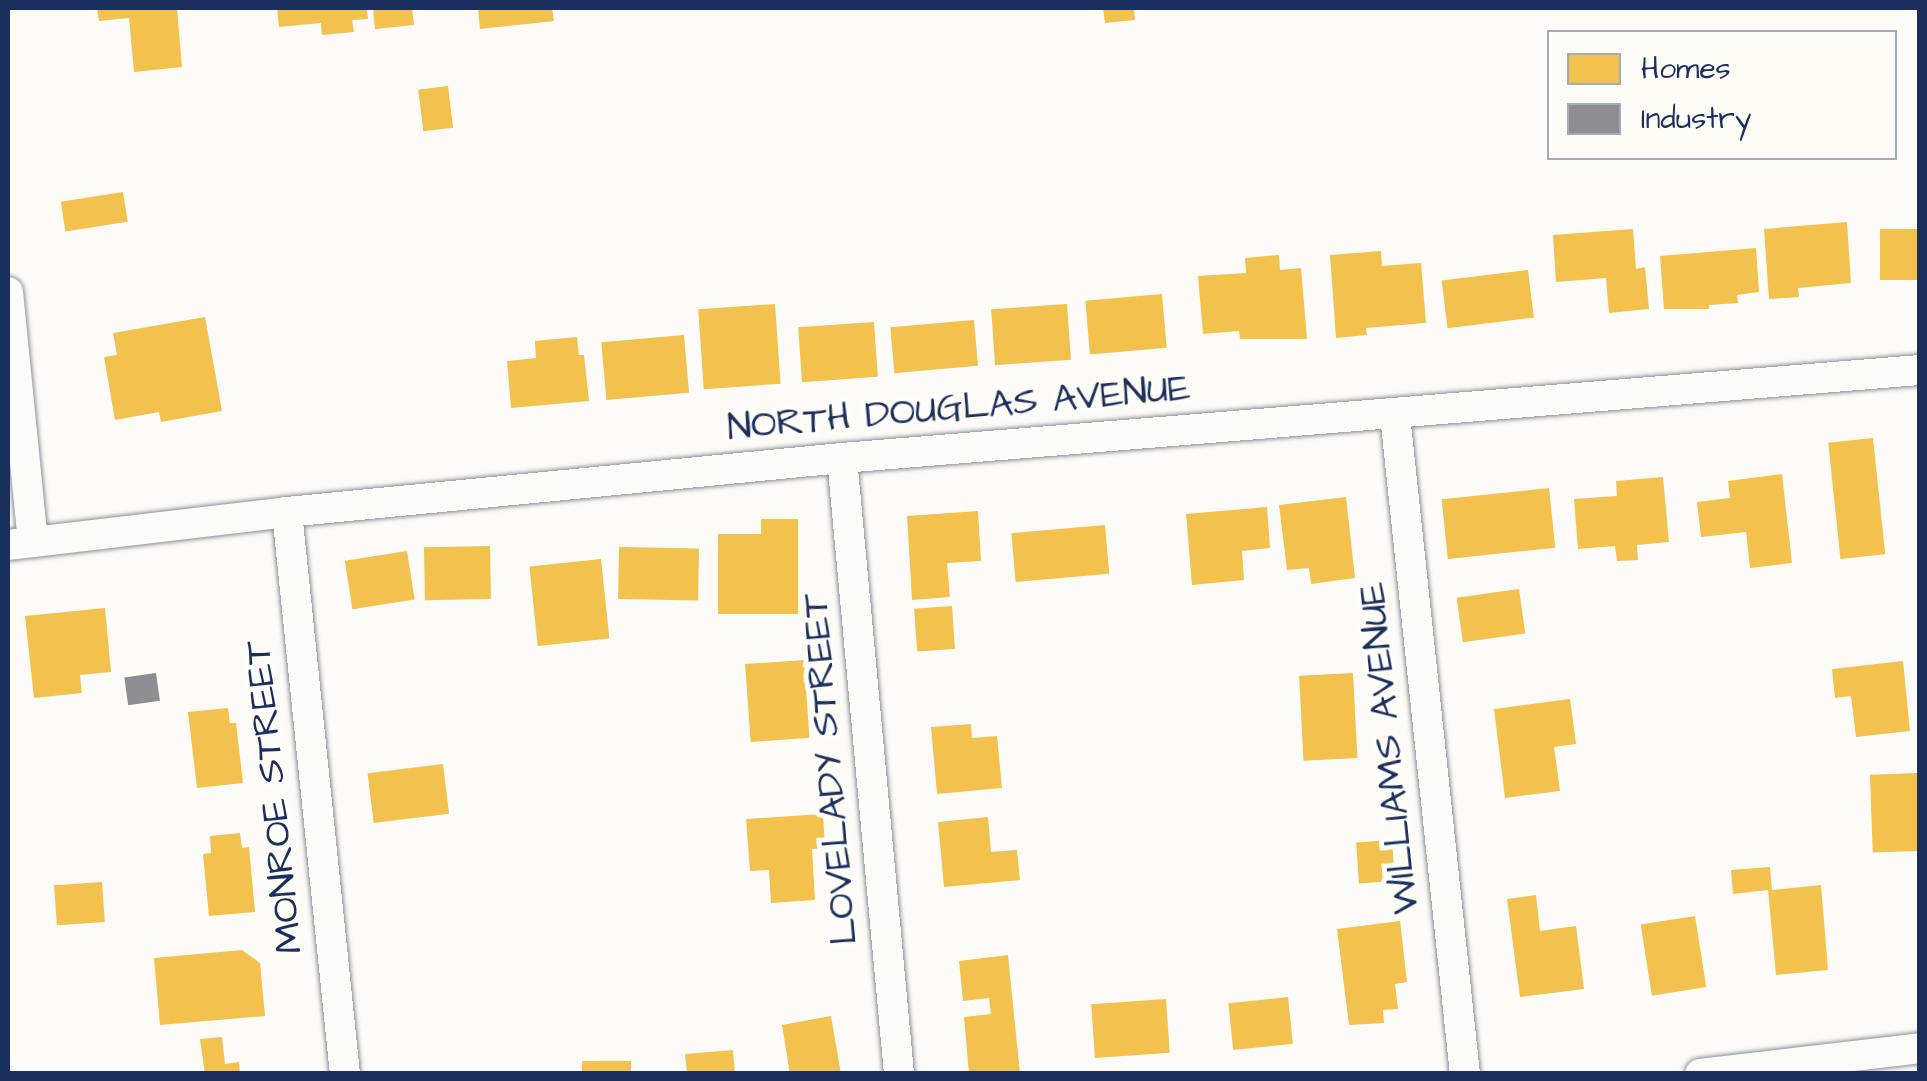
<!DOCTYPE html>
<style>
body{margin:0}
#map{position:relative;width:1927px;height:1081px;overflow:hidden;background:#fcfbf8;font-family:"Architects Daughter",sans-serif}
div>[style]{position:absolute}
.homes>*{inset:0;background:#f2c14e;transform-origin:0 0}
.industry>*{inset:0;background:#8d8d92;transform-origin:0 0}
.roads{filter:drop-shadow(0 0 2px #8c9097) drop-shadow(0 0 2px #8c9097)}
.minor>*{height:30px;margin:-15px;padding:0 15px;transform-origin:15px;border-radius:15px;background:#fbfbf9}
span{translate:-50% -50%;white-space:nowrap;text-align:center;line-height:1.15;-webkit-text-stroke:10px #fdfcf7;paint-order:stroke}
.street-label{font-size:38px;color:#1b2f5e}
.frame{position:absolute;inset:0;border:10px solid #1b2f5e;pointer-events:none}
.legend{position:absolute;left:1547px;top:30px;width:350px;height:130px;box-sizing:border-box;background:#fdfcf7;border:2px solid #a3aaba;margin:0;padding:12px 18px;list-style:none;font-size:30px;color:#1b2f5e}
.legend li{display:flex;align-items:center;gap:20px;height:50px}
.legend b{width:50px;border:2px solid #a3aaba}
</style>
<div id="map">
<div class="homes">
<div style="clip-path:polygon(97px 8px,177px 8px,182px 67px,134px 72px,129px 18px,99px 21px)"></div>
<div style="clip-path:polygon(277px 8px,367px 8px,368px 19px,352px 20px,354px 32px,322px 35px,321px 23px,279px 27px)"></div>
<div style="clip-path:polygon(373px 8px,412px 8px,414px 25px,375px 29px)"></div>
<div style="clip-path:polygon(478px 8px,552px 8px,554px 21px,480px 29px)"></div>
<div style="clip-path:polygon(1103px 8px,1134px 8px,1135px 20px,1105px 23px)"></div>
<div style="left:448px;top:86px;width:42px;height:30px;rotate:83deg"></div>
<div style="left:123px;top:192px;width:30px;height:63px;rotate:81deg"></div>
<div style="clip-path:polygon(1847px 222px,1851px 283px,1798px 288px,1799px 297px,1769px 299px,1764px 229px)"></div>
<div style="clip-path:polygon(1633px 229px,1636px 269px,1645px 267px,1649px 309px,1609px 313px,1606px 278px,1556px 282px,1553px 235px)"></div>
<div style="left:1920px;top:229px;width:51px;height:40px;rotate:90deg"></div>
<div style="clip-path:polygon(1756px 248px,1759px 292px,1737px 295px,1738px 303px,1709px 305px,1709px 309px,1664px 309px,1660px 256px)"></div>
<div style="clip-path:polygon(1381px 251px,1382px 266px,1421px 263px,1426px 323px,1366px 328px,1367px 335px,1336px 338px,1330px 255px)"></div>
<div style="clip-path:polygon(1279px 255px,1280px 270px,1301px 268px,1307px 339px,1240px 339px,1239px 331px,1203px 334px,1198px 276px,1246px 273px,1245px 258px)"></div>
<div style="left:1528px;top:270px;width:48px;height:87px;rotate:83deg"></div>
<div style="left:1162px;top:294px;width:54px;height:77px;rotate:85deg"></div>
<div style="left:775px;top:304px;width:80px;height:77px;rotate:86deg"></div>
<div style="left:1067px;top:304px;width:56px;height:76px;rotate:86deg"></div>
<div style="clip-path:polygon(205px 317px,222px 411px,161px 422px,159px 412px,115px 420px,104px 357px,117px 355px,113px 333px)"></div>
<div style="left:974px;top:320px;width:46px;height:84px;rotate:85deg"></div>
<div style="left:874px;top:322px;width:55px;height:76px;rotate:86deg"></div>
<div style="left:684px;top:335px;width:58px;height:83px;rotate:85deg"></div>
<div style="clip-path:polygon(577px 337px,579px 355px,584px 355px,589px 401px,511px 408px,507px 361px,536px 358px,535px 341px)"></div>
<div style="left:1873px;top:438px;width:117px;height:45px;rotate:84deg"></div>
<div style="clip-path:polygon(1782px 474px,1792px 563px,1750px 568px,1746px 532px,1701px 537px,1697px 502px,1730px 498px,1728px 481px)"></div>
<div style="clip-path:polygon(1663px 477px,1669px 542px,1637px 545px,1638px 560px,1617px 561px,1615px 546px,1578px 549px,1574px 499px,1617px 496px,1616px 481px)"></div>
<div style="left:1549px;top:488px;width:60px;height:108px;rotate:84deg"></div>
<div style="clip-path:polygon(1346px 497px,1355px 578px,1311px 584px,1309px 568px,1287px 570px,1279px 505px)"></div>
<div style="clip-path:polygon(1267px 507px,1270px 548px,1242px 551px,1244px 580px,1192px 585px,1186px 514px)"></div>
<div style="clip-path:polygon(978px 511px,981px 561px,947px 563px,950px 597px,912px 600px,907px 516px)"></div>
<div style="clip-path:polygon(761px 519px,798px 519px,798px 614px,718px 614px,718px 534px,761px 534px)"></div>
<div style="left:1105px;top:525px;width:49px;height:94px;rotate:85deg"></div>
<div style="left:490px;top:546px;width:53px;height:66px;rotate:89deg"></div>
<div style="left:619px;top:547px;width:80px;height:52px;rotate:1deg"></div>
<div style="left:407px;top:551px;width:49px;height:63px;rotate:81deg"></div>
<div style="left:601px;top:559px;width:80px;height:72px;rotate:84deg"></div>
<div style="left:1519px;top:589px;width:45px;height:63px;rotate:82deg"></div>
<div style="left:952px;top:606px;width:43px;height:38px;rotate:86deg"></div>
<div style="clip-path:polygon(105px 608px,111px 672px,80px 675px,82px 693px,34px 698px,25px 616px)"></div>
<div style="left:804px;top:660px;width:78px;height:59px;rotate:86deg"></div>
<div style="clip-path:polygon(1903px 661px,1910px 731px,1856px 737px,1851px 696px,1835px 698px,1832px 669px)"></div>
<div style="left:1353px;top:673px;width:85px;height:54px;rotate:87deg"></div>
<div style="clip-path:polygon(1570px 699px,1576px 744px,1554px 747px,1560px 791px,1505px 798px,1494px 709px)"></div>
<div style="clip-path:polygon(228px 708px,230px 723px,236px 723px,243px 783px,197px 788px,188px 712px)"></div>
<div style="clip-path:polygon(971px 724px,972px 738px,997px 736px,1002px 788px,937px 794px,931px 727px)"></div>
<div style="left:443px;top:764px;width:50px;height:76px;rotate:83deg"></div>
<div style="left:1917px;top:773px;width:78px;height:47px;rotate:88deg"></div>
<div style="clip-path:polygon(823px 814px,825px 848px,812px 849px,815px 900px,771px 903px,769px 870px,750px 871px,746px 819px)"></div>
<div style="clip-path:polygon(988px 817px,991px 852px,1017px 850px,1020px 880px,944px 887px,938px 822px)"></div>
<div style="clip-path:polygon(240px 833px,242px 848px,249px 847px,255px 912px,209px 916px,203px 854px,211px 853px,210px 836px)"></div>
<div style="left:1392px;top:840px;width:41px;height:36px;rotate:86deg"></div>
<div style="clip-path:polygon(1770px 867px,1772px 890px,1821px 885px,1828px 970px,1776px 975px,1768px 890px,1733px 894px,1731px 870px)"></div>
<div style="left:102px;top:882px;width:40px;height:48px;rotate:86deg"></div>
<div style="clip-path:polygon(1536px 895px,1540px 931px,1576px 926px,1584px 989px,1520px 997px,1507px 899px)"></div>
<div style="left:1695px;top:916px;width:72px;height:55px;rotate:81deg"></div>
<div style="clip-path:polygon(1400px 921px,1407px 982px,1395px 984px,1398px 1009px,1383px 1010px,1384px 1023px,1349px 1025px,1337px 929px)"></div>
<div style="clip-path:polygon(242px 950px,260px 963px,265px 1016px,160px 1025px,154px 958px)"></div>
<div style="clip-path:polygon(1008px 955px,1020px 1074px,969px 1074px,964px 1017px,991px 1014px,989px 998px,963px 1001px,959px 961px)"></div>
<div style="left:1288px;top:997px;width:47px;height:60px;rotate:84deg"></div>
<div style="left:1166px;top:999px;width:54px;height:75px;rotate:86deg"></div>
<div style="clip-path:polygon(831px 1016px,841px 1074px,790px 1074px,782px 1025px)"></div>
<div style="clip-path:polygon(222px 1037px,225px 1064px,239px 1062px,240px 1074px,205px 1074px,200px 1039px)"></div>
<div style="clip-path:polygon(733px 1050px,735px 1074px,687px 1074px,685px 1054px)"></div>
<div style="left:631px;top:1061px;width:13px;height:49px;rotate:90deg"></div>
</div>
<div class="industry">
<div style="left:156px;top:673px;width:28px;height:32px;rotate:82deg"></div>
</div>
<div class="roads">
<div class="minor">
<div style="left:8px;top:292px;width:251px;rotate:84.3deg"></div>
<div style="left:1395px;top:415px;width:663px;rotate:83.94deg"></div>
<div style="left:842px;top:458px;width:619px;rotate:84.71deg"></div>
<div style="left:287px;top:512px;width:565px;rotate:84.11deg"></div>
<div style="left:8px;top:545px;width:281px;rotate:-6.7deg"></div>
<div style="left:287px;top:512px;width:558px;rotate:-5.56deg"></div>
<div style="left:842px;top:458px;width:1082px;rotate:-4.67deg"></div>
<div style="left:1700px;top:1074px;width:222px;rotate:-6.7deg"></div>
</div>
</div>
<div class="street-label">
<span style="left:959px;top:409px;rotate:-5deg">NORTH DOUGLAS AVENUE</span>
<span style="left:1390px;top:748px;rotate:-96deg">WILLIAMS AVENUE</span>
<span style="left:831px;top:769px;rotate:-95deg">LOVELADY STREET</span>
<span style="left:275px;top:797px;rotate:-96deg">MONROE STREET</span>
</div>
<div class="frame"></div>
<ul class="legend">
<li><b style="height:28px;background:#f2c14e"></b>Homes</li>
<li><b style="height:28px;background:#8d8d92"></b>Industry</li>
</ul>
</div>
